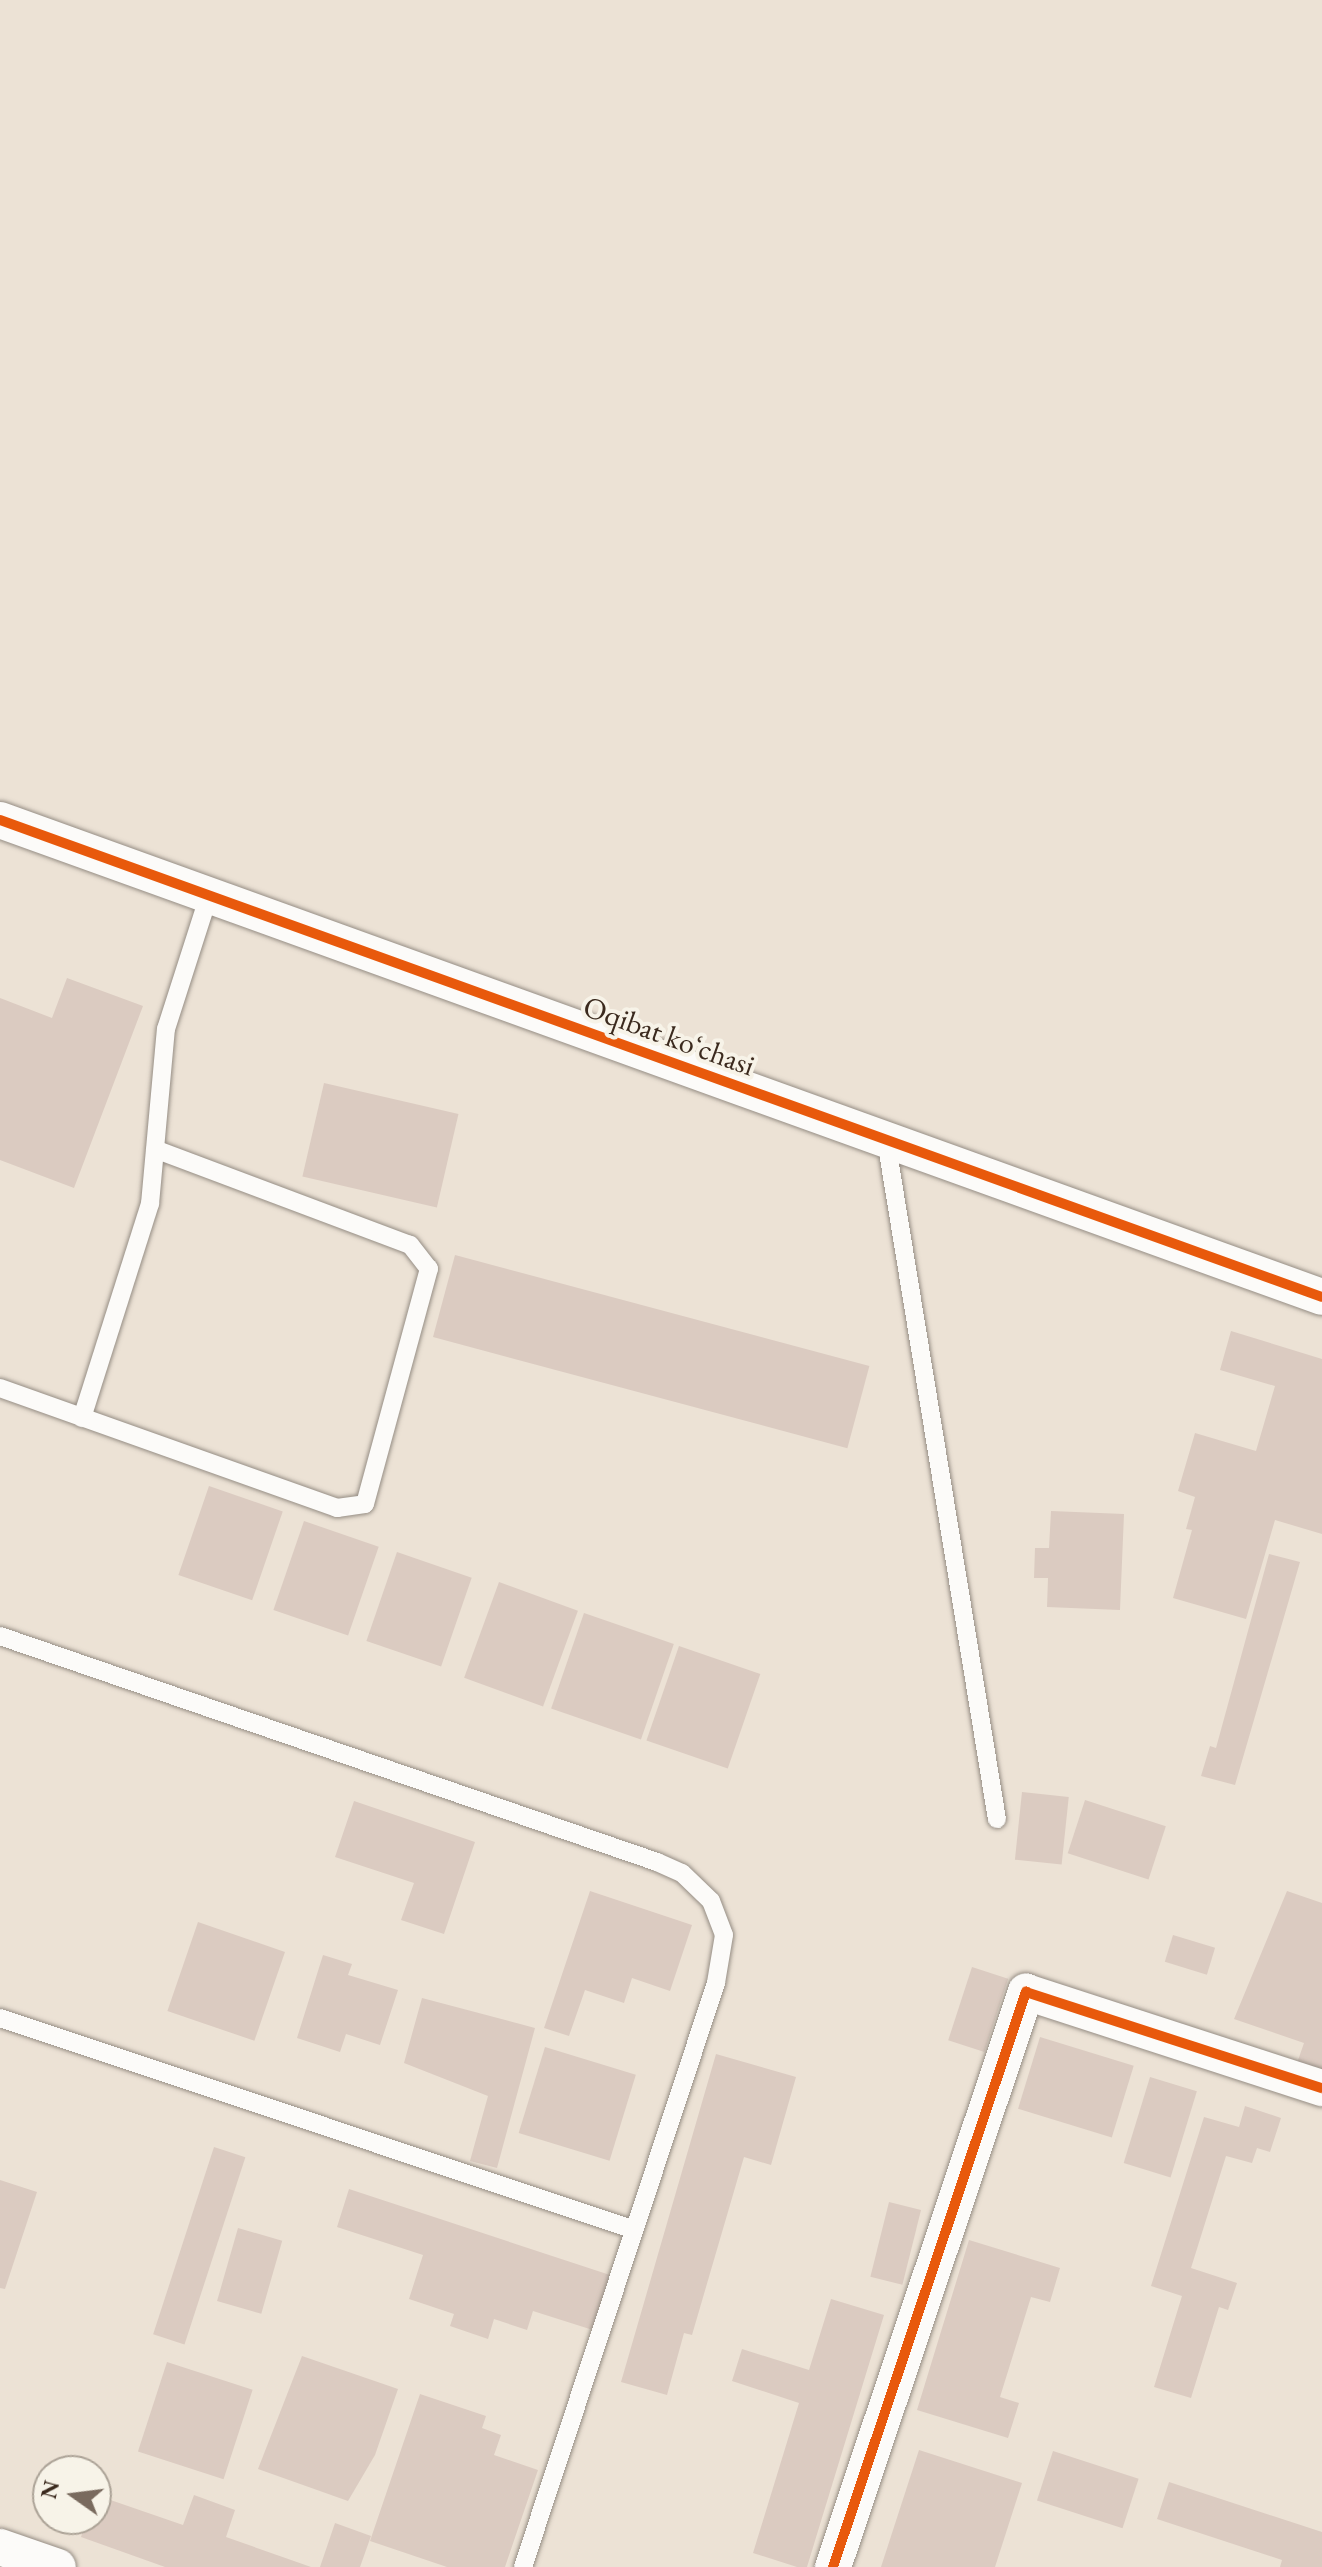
<!DOCTYPE html>
<meta charset="utf-8">
<style>
body{margin:0}
#map{position:relative;width:1322px;height:2567px;overflow:hidden;background:#ece2d5;font-family:"EB Garamond",serif}
div>[style]{position:absolute}
.building>*{inset:0;background:#dbcbc1;transform-origin:0 0}
.roads{filter:drop-shadow(0 0 2px #958d84) drop-shadow(0 0 2px #958d84)}
.service>*{height:18px;margin:-9px;padding:0 9px;transform-origin:9px;border-radius:9px;background:#fcfbf9}
.minor>*{height:36px;margin:-18px;padding:0 18px;transform-origin:18px;border-radius:18px;background:#fcfbf9}
.cycleway>*{height:10px;margin:-5px;padding:0 5px;transform-origin:5px;border-radius:5px;background:#e8590c}
span{translate:-50% -50%;white-space:nowrap;text-align:center;line-height:1.15;-webkit-text-stroke:8px #f7f3e8;paint-order:stroke}
.street-label{font-size:30px;color:#3b2a1e}
.north{position:absolute;left:32px;top:2455px;width:80px;height:80px;box-sizing:border-box;background:#f7f3e8;border:2px solid #aca397;border-radius:50%;rotate:284deg;font-size:22px;font-weight:700;line-height:32px;text-align:center;color:#3b2a1e}
.north::after{content:'';display:block;margin:auto;width:28px;height:36px;background:#796a5e;clip-path:polygon(50% 0,100% 100%,50% 72%,0 100%)}
</style>
<div id="map">
<div class="building">
<div style="clip-path:polygon(67px 978px,143px 1006px,74px 1188px,0 1160px,0 998px,52px 1018px)"></div>
<div style="left:324px;top:1083px;width:138px;height:96px;rotate:13deg"></div>
<div style="left:455px;top:1255px;width:429px;height:85px;rotate:15deg"></div>
<div style="clip-path:polygon(1231px 1331px,1322px 1359px,1322px 1534px,1275px 1520px,1246px 1619px,1173px 1598px,1192px 1530px,1186px 1529px,1195px 1497px,1178px 1491px,1195px 1433px,1256px 1451px,1275px 1386px,1220px 1370px)"></div>
<div style="left:209px;top:1486px;width:78px;height:94px;rotate:19deg"></div>
<div style="clip-path:polygon(1051px 1511px,1124px 1514px,1120px 1610px,1047px 1607px,1048px 1578px,1034px 1578px,1035px 1548px,1049px 1548px)"></div>
<div style="left:304px;top:1521px;width:79px;height:94px;rotate:19deg"></div>
<div style="left:397px;top:1552px;width:79px;height:94px;rotate:19deg"></div>
<div style="clip-path:polygon(1269px 1554px,1300px 1562px,1235px 1785px,1201px 1776px,1210px 1746px,1216px 1748px)"></div>
<div style="left:499px;top:1582px;width:84px;height:102px;rotate:20deg"></div>
<div style="left:584px;top:1613px;width:95px;height:101px;rotate:19deg"></div>
<div style="left:679px;top:1646px;width:86px;height:100px;rotate:19deg"></div>
<div style="left:1022px;top:1792px;width:47px;height:68px;rotate:6deg"></div>
<div style="left:1085px;top:1800px;width:85px;height:56px;rotate:18deg"></div>
<div style="clip-path:polygon(354px 1801px,475px 1842px,444px 1934px,401px 1920px,414px 1883px,335px 1857px)"></div>
<div style="clip-path:polygon(590px 1891px,692px 1925px,670px 1991px,632px 1978px,624px 2003px,585px 1990px,569px 2036px,544px 2028px)"></div>
<div style="clip-path:polygon(1287px 1891px,1322px 1903px,1322px 2075px,1296px 2066px,1304px 2043px,1234px 2019px)"></div>
<div style="left:198px;top:1922px;width:92px;height:94px;rotate:19deg"></div>
<div style="left:1173px;top:1935px;width:44px;height:28px;rotate:17deg"></div>
<div style="clip-path:polygon(323px 1955px,352px 1964px,348px 1975px,398px 1990px,380px 2045px,346px 2034px,340px 2052px,297px 2038px)"></div>
<div style="left:972px;top:1967px;width:38px;height:77px;rotate:18deg"></div>
<div style="clip-path:polygon(422px 1998px,535px 2028px,497px 2168px,470px 2161px,488px 2096px,404px 2063px)"></div>
<div style="left:1040px;top:2037px;width:98px;height:75px;rotate:17deg"></div>
<div style="left:545px;top:2047px;width:95px;height:90px;rotate:17deg"></div>
<div style="clip-path:polygon(716px 2054px,796px 2077px,771px 2165px,744px 2157px,692px 2335px,684px 2333px,667px 2395px,621px 2382px)"></div>
<div style="left:1150px;top:2077px;width:49px;height:90px;rotate:17deg"></div>
<div style="clip-path:polygon(1245px 2106px,1281px 2118px,1270px 2152px,1257px 2148px,1252px 2163px,1226px 2156px,1191px 2268px,1237px 2283px,1228px 2310px,1219px 2307px,1191px 2398px,1154px 2387px,1182px 2296px,1151px 2286px,1204px 2117px,1239px 2127px)"></div>
<div style="left:214px;top:2147px;width:33px;height:197px;rotate:18deg"></div>
<div style="clip-path:polygon(0 2180px,37px 2192px,5px 2289px,0 2288px)"></div>
<div style="clip-path:polygon(349px 2189px,613px 2276px,596px 2331px,533px 2311px,527px 2330px,494px 2319px,488px 2339px,450px 2326px,454px 2314px,409px 2299px,423px 2255px,337px 2227px)"></div>
<div style="left:889px;top:2202px;width:33px;height:77px;rotate:14deg"></div>
<div style="left:238px;top:2228px;width:46px;height:76px;rotate:16deg"></div>
<div style="clip-path:polygon(969px 2240px,1060px 2268px,1050px 2302px,1031px 2297px,1000px 2397px,1019px 2403px,1008px 2438px,917px 2410px)"></div>
<div style="clip-path:polygon(831px 2299px,884px 2315px,807px 2567px,797px 2567px,753px 2553px,799px 2403px,732px 2381px,742px 2349px,809px 2370px)"></div>
<div style="clip-path:polygon(302px 2356px,398px 2389px,375px 2455px,348px 2501px,258px 2469px)"></div>
<div style="left:167px;top:2362px;width:90px;height:94px;rotate:18deg"></div>
<div style="clip-path:polygon(420px 2394px,486px 2416px,482px 2428px,501px 2435px,494px 2455px,538px 2470px,505px 2567px,447px 2567px,370px 2541px)"></div>
<div style="clip-path:polygon(919px 2450px,1022px 2483px,995px 2567px,881px 2567px)"></div>
<div style="left:1053px;top:2451px;width:90px;height:52px;rotate:18deg"></div>
<div style="clip-path:polygon(1169px 2482px,1322px 2532px,1322px 2567px,1280px 2567px,1282px 2560px,1157px 2519px)"></div>
<div style="clip-path:polygon(96px 2495px,183px 2525px,194px 2495px,235px 2510px,226px 2537px,311px 2567px,165px 2567px,81px 2537px,87px 2519px,96px 2519px)"></div>
<div style="clip-path:polygon(335px 2523px,371px 2536px,360px 2567px,320px 2567px)"></div>
</div>
<div class="roads">
<div class="service">
<div style="left:886px;top:1140px;width:688px;rotate:80.72deg"></div>
<div style="left:0;top:1388px;width:358px;rotate:19.6deg"></div>
<div style="left:337px;top:1508px;width:28px;rotate:-8deg"></div>
<div style="left:365px;top:1504px;width:244px;rotate:-74.8deg"></div>
<div style="left:429px;top:1269px;width:31px;rotate:-128deg"></div>
<div style="left:410px;top:1245px;width:272px;rotate:-159.4deg"></div>
<div style="left:82px;top:1418px;width:225px;rotate:-72.4deg"></div>
<div style="left:150px;top:1204px;width:176px;rotate:-84.8deg"></div>
<div style="left:166px;top:1029px;width:141px;rotate:-72.2deg"></div>
<div style="left:0;top:1636px;width:695px;rotate:18.98deg"></div>
<div style="left:657px;top:1862px;width:27px;rotate:24deg"></div>
<div style="left:682px;top:1873px;width:40px;rotate:44deg"></div>
<div style="left:711px;top:1901px;width:36px;rotate:69deg"></div>
<div style="left:724px;top:1935px;width:49px;rotate:99.5deg"></div>
<div style="left:716px;top:1983px;width:615px;rotate:108.29deg"></div>
<div style="left:0;top:2018px;width:669px;rotate:18.46deg"></div>
</div>
<div class="minor">
<div style="left:0;top:820px;width:1405px;rotate:19.84deg"></div>
<div style="left:0;top:2547px;width:61px;rotate:19deg"></div>
<div style="left:833px;top:2567px;width:607px;rotate:-71.45deg"></div>
<div style="left:1026px;top:1992px;width:311px;rotate:18deg"></div>
</div>
</div>
<div class="cycleway">
<div style="left:0;top:820px;width:1405px;rotate:19.84deg"></div>
<div style="left:833px;top:2567px;width:607px;rotate:-71.45deg"></div>
<div style="left:1026px;top:1992px;width:311px;rotate:18deg"></div>
</div>
<div class="street-label">
<span style="left:669px;top:1036px;rotate:20deg">Oqibat koʻchasi</span>
</div>
<div class="north">N</div>
</div>
